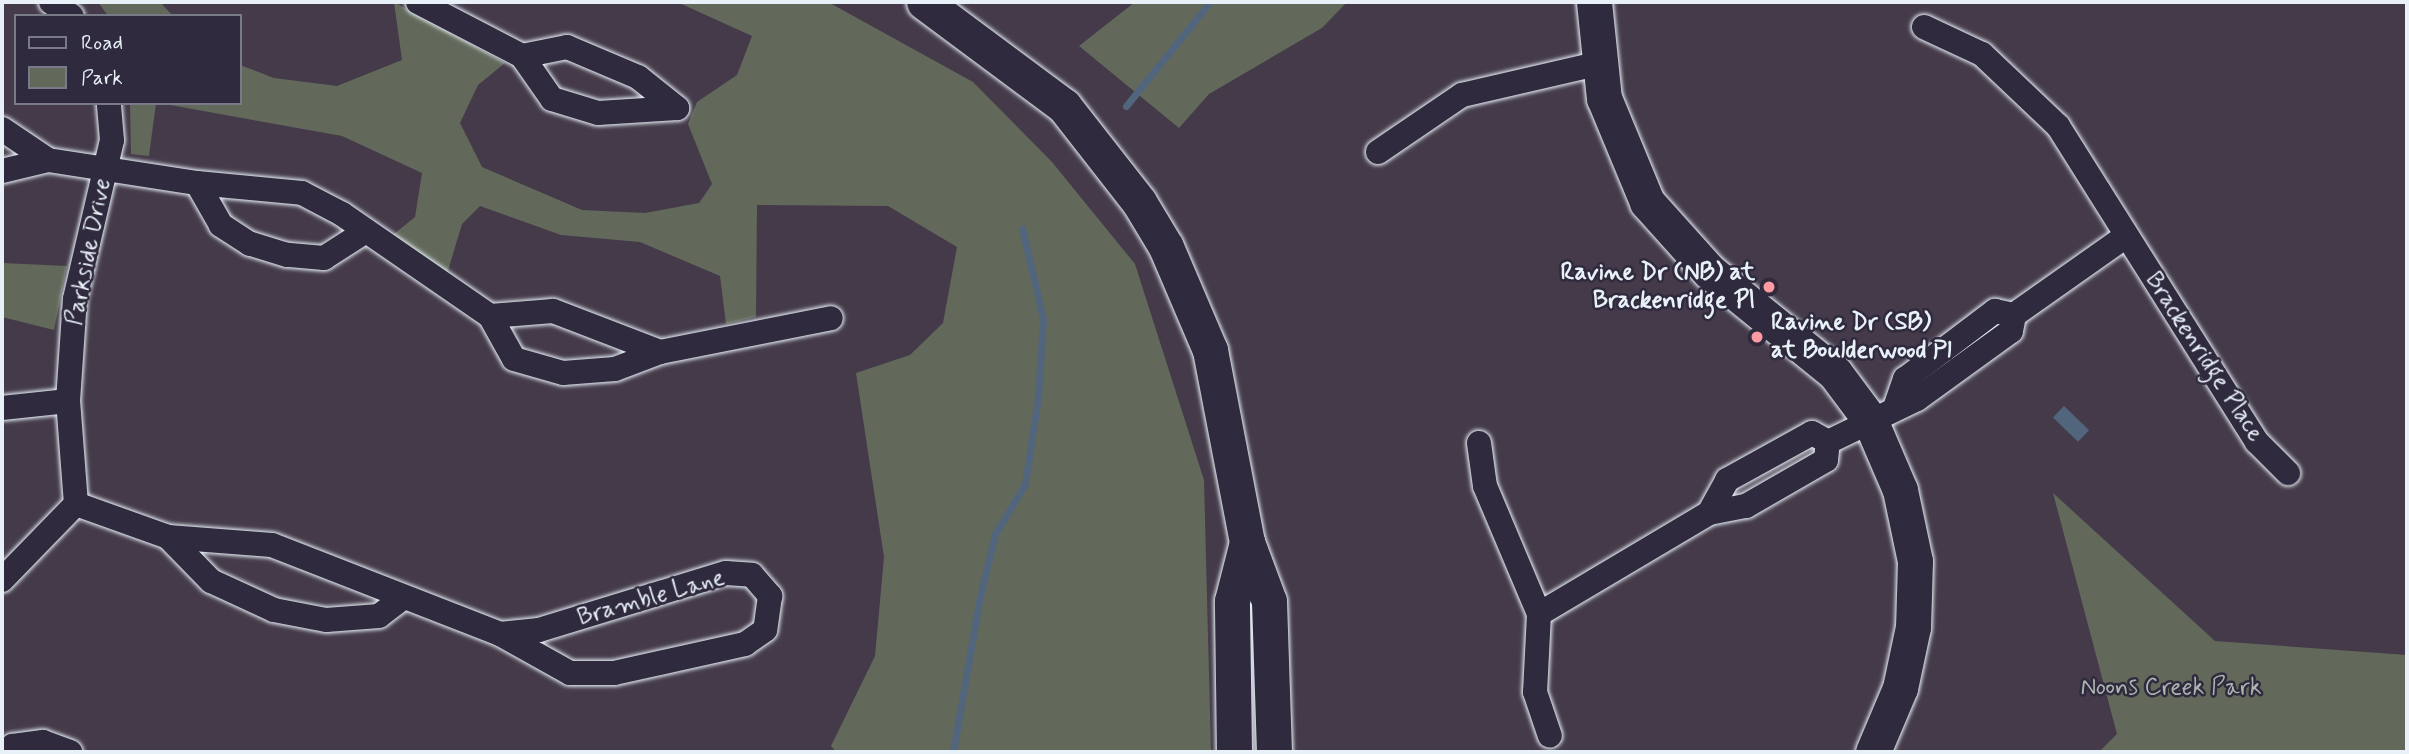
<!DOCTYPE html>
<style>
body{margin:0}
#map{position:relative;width:2409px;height:754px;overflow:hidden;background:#443a49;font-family:Mynerve,sans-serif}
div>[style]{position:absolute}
.green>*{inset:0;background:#62695b}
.water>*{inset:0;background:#51657c;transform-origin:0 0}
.stream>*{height:7px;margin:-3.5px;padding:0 3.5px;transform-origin:3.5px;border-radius:3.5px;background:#51657c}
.roads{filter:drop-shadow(0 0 2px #e8f1f8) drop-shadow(0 0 2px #e8f1f8)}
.street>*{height:24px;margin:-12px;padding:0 12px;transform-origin:12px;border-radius:12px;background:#2f2a3d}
.secondary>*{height:35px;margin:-17.5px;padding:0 17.5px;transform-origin:17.5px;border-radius:17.5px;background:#2f2a3d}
.dots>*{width:19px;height:19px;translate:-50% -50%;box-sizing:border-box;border:4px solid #2f2a3d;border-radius:50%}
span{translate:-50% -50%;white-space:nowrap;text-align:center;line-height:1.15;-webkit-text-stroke:5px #2f2a3d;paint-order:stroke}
.street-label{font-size:24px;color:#e8f1f8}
.poi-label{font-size:24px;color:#e8f1f8;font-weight:700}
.right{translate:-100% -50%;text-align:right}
.left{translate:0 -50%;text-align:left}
.park-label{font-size:24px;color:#acb4b1}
.frame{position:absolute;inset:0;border:4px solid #e8f1f8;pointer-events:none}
.legend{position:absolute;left:14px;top:14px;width:228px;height:91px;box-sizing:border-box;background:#2f2a3d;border:2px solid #797a88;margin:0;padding:9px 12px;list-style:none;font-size:21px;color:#e8f1f8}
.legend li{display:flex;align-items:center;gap:14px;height:35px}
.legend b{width:35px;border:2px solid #797a88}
</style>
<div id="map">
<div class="green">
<div style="clip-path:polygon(98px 2px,160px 2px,173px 16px,108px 16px)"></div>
<div style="clip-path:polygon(394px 2px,505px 63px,478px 85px,460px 123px,482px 167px,582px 210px,645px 213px,699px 203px,712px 184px,688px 124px,697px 102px,737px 75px,752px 36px,677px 2px,828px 2px,973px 82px,1052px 162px,1135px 264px,1204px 480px,1211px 752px,836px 752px,831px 746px,875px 656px,884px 557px,856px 373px,910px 355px,943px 323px,957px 247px,888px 206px,757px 205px,756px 317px,726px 324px,720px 276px,640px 242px,561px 235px,480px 206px,462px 224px,447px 274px,389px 238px,415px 217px,422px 173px,342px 136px,159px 103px,240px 103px,240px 65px,274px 78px,337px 86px,402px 60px)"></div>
<div style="clip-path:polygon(1135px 2px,1347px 2px,1322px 28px,1209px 94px,1179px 128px,1079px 46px)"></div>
<div style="clip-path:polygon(130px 103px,156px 103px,149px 156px,131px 154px)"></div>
<div style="clip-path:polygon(2px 263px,67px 266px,54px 330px,2px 317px)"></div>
<div style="clip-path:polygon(2053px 493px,2215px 641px,2407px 655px,2407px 752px,2099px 752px,2117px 734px)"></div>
</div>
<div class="water">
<div style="left:2064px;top:406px;width:35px;height:16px;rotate:44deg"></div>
</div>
<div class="stream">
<div style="left:1126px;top:106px;width:134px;rotate:-51.1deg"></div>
<div style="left:953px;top:752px;width:153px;rotate:-80.2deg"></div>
<div style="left:979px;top:601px;width:69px;rotate:-76.6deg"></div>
<div style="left:995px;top:534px;width:58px;rotate:-59deg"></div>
<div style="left:1025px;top:484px;width:88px;rotate:-81.5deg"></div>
<div style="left:1038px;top:397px;width:78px;rotate:-86.3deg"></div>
<div style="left:1043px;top:319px;width:93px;rotate:-103deg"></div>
</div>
<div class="roads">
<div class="street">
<div style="left:51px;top:2px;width:25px;rotate:34deg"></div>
<div style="left:418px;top:2px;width:117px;rotate:27.4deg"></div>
<div style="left:1924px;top:27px;width:64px;rotate:25deg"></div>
<div style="left:1982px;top:54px;width:105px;rotate:43.5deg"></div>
<div style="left:2058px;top:126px;width:373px;rotate:57.8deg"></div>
<div style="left:2257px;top:442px;width:44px;rotate:45deg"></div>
<div style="left:567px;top:47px;width:77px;rotate:22.9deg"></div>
<div style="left:638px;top:77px;width:50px;rotate:38.5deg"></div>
<div style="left:677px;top:108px;width:79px;rotate:176.4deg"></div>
<div style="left:598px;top:113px;width:48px;rotate:-163.1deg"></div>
<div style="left:552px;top:99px;width:52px;rotate:-124.9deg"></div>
<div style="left:522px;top:56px;width:46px;rotate:-11.3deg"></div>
<div style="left:2px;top:129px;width:55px;rotate:34deg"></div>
<div style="left:1378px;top:152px;width:102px;rotate:-34.2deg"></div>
<div style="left:1462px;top:95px;width:138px;rotate:-13deg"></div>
<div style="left:2px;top:171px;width:47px;rotate:-13.4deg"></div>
<div style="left:48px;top:160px;width:151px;rotate:8.8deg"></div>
<div style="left:366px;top:231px;width:50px;rotate:147.3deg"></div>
<div style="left:324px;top:258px;width:37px;rotate:-175deg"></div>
<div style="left:287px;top:255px;width:39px;rotate:-163deg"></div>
<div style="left:250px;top:244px;width:35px;rotate:-147deg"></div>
<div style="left:221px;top:225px;width:48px;rotate:-119.7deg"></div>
<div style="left:197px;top:183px;width:105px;rotate:5.4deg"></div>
<div style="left:302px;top:193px;width:45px;rotate:27.7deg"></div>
<div style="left:342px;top:214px;width:180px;rotate:34.6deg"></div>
<div style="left:660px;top:352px;width:115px;rotate:-159deg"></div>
<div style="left:553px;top:311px;width:63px;rotate:175.5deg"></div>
<div style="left:490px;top:316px;width:49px;rotate:60.8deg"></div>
<div style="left:514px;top:359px;width:51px;rotate:15.9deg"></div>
<div style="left:563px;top:373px;width:52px;rotate:-4.4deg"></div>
<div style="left:615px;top:369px;width:48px;rotate:-20.7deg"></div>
<div style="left:660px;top:352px;width:174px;rotate:-11.2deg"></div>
<div style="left:1896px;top:405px;width:28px;rotate:-71deg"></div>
<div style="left:1905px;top:379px;width:113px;rotate:-37.1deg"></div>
<div style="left:1995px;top:311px;width:19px;rotate:12deg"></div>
<div style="left:2px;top:408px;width:66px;rotate:-6.1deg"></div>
<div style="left:1828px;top:442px;width:99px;rotate:-25.8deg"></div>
<div style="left:1917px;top:399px;width:116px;rotate:-35.9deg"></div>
<div style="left:2011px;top:331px;width:16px;rotate:-79deg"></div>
<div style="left:2014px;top:315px;width:137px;rotate:-35.2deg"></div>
<div style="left:1479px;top:443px;width:43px;rotate:82.1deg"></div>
<div style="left:1485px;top:486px;width:139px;rotate:67.1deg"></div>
<div style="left:1539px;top:614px;width:78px;rotate:92.9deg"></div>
<div style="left:1535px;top:692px;width:46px;rotate:71.2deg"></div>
<div style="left:76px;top:504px;width:98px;rotate:19.7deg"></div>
<div style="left:1709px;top:513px;width:38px;rotate:-61deg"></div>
<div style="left:1727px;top:480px;width:97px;rotate:-28.9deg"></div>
<div style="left:1812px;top:433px;width:18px;rotate:29deg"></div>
<div style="left:2px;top:580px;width:106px;rotate:-45.8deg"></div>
<div style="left:76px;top:504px;width:103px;rotate:-94.4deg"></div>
<div style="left:68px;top:401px;width:102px;rotate:-86.1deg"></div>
<div style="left:75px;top:299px;width:163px;rotate:-76.9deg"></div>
<div style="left:112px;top:140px;width:37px;rotate:-95deg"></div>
<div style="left:400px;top:600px;width:26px;rotate:143deg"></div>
<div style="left:379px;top:616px;width:53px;rotate:175.7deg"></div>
<div style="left:326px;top:620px;width:53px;rotate:-169.1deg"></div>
<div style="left:274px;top:610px;width:69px;rotate:-155.3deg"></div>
<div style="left:211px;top:581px;width:62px;rotate:-134.3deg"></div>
<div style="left:168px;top:537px;width:104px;rotate:4.4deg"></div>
<div style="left:272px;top:545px;width:245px;rotate:21.3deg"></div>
<div style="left:500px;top:634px;width:39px;rotate:-6deg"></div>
<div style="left:539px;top:630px;width:195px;rotate:-17deg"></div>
<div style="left:726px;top:573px;width:26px;rotate:4deg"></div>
<div style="left:752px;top:575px;width:28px;rotate:49deg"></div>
<div style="left:770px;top:596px;width:34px;rotate:98deg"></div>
<div style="left:765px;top:630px;width:24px;rotate:145deg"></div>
<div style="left:745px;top:644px;width:134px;rotate:167.5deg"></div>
<div style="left:614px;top:673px;width:44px;rotate:180deg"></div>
<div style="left:570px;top:673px;width:80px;rotate:-150.9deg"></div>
<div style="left:1539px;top:614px;width:198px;rotate:-30.7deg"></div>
<div style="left:1709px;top:513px;width:38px;rotate:-11deg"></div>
<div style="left:1746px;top:506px;width:92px;rotate:-29.9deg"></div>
<div style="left:1826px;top:460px;width:18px;rotate:-84deg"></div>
<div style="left:16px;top:752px;width:7px;rotate:-117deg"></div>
<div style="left:13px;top:746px;width:30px;rotate:-8deg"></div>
<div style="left:43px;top:742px;width:29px;rotate:20deg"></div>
</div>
<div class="secondary">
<div style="left:924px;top:2px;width:174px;rotate:36.6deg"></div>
<div style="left:1064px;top:106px;width:122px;rotate:52deg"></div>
<div style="left:1139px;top:202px;width:52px;rotate:59deg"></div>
<div style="left:1166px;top:247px;width:112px;rotate:66.9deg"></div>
<div style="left:1210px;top:350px;width:196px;rotate:79.1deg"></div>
<div style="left:1247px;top:542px;width:63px;rotate:69.6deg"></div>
<div style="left:1269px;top:601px;width:151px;rotate:88.1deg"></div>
<div style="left:1594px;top:2px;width:97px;rotate:84.1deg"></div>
<div style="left:1604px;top:98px;width:113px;rotate:67.5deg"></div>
<div style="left:1647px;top:202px;width:93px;rotate:48.1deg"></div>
<div style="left:1709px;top:271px;width:162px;rotate:39deg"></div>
<div style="left:1835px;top:373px;width:59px;rotate:53.3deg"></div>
<div style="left:1870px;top:420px;width:76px;rotate:66.8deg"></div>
<div style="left:1900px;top:490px;width:73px;rotate:78.1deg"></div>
<div style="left:1915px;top:561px;width:66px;rotate:91.7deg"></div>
<div style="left:1913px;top:627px;width:62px;rotate:102deg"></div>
<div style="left:1900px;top:688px;width:69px;rotate:112.9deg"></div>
<div style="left:1234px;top:752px;width:151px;rotate:-90.8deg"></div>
<div style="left:1232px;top:601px;width:61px;rotate:-75.7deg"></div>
</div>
</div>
<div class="dots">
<div style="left:1769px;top:287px;background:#ff9aa2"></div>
<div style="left:1757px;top:337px;background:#ff9aa2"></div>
</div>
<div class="street-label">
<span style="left:89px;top:252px;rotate:-79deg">Parkside Drive</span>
<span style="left:2204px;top:357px;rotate:57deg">Brackenridge Place</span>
<span style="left:651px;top:598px;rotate:-16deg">Bramble Lane</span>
</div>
<div class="poi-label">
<span class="right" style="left:1755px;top:287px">Ravine Dr (NB) at<br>Brackenridge Pl</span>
<span class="left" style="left:1771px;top:337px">Ravine Dr (SB)<br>at Boulderwood Pl</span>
</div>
<div class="park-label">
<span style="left:2171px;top:688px">Noons Creek Park</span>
</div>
<div class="frame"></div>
<ul class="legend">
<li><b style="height:9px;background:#2f2a3d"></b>Road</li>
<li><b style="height:19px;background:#62695b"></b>Park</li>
</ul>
</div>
